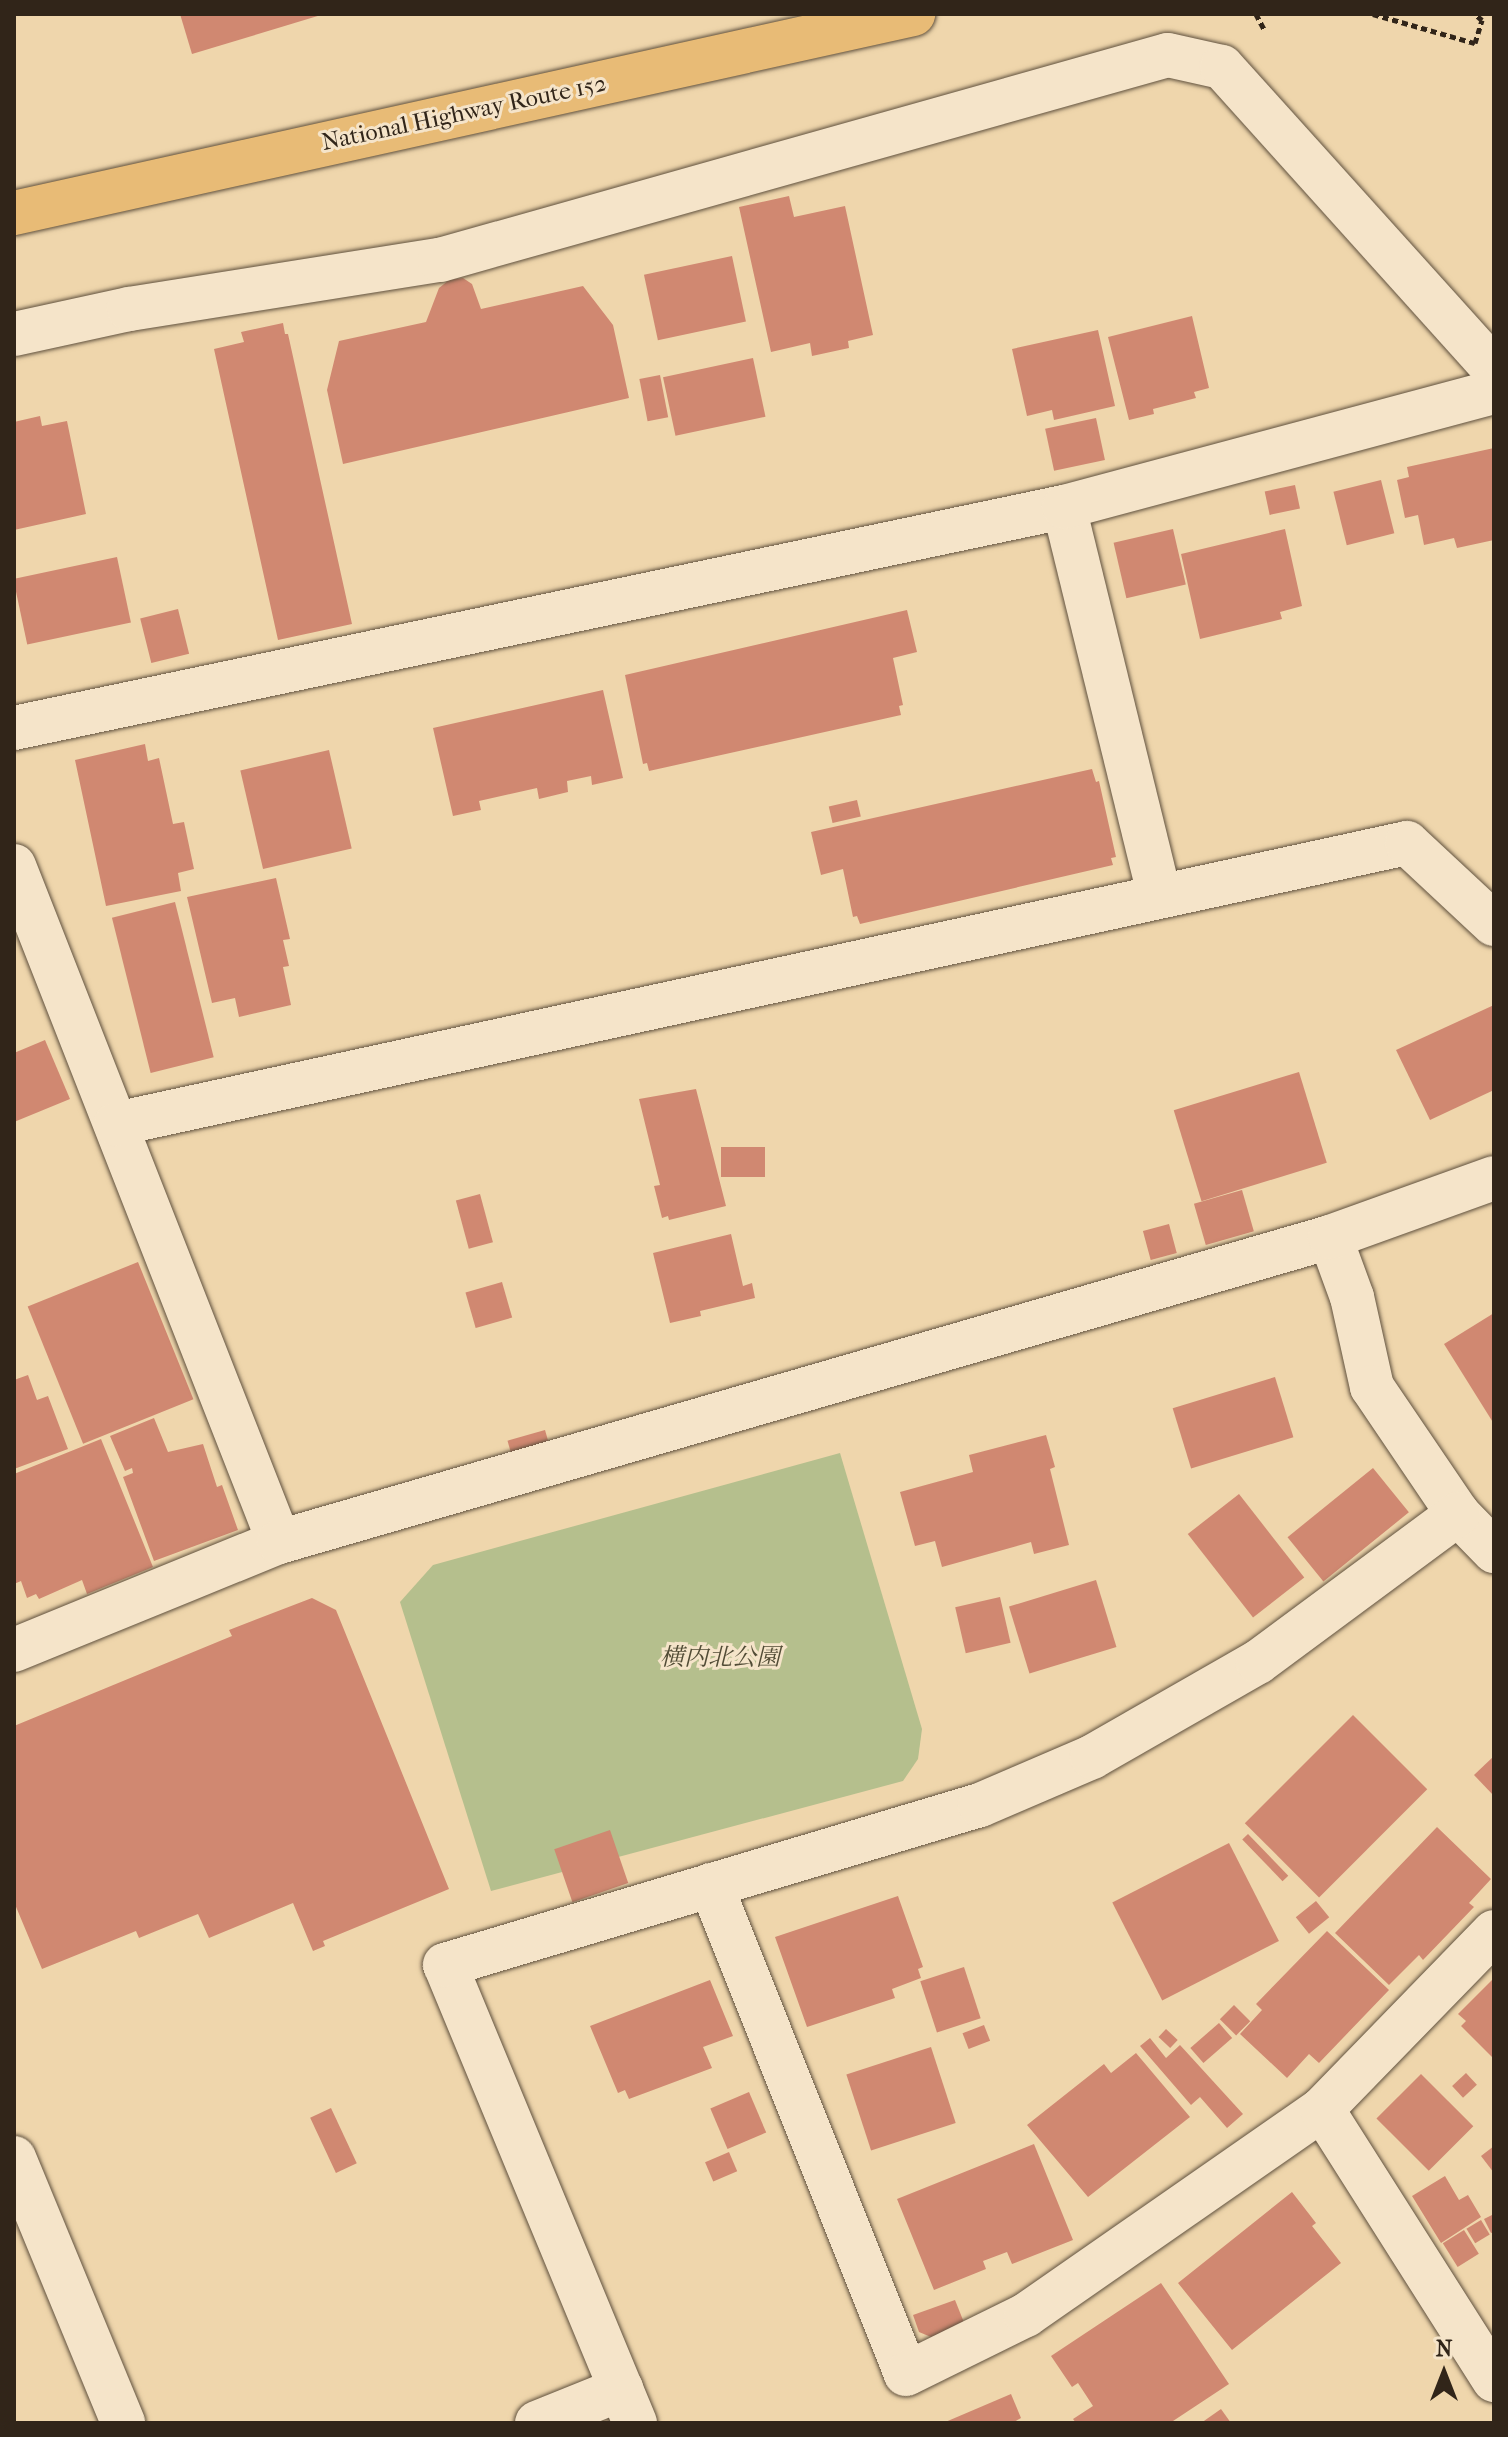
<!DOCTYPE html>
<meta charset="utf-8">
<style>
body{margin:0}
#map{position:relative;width:1508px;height:2437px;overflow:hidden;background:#efd6ac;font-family:"IM FELL French Canon","Noto Serif JP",serif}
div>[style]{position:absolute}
.green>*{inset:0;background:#b5bf8d}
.building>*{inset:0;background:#d08871;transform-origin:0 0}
.path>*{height:5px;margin-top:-2.5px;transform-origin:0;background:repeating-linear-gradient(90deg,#312519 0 6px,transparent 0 10px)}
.roads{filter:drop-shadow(0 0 2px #60513e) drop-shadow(0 0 2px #60513e)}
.minor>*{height:44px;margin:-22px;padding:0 22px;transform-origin:22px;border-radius:22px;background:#f5e4c9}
.tertiary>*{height:44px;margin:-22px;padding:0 22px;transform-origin:22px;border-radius:22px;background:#f5e4c9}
.trunk>*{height:44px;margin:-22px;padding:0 22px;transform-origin:22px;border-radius:22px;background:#e8bb76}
span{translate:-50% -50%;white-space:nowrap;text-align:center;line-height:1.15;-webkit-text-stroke:6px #f5e4c9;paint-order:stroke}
.street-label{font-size:24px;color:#312519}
.park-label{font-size:24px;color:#524c36;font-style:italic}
.frame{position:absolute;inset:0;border:16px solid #312519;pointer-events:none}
.north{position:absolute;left:1404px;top:2333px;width:80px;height:80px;-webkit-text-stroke:6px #f5e4c9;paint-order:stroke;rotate:0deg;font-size:22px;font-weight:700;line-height:32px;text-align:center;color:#312519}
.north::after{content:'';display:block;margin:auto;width:28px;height:36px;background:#312519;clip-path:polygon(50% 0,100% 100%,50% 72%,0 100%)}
</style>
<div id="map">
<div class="green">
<div style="clip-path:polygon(840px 1453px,922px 1729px,918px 1759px,903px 1781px,491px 1891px,400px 1602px,433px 1565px)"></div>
</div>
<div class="building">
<div style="clip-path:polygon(180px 14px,321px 14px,321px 15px,192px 54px)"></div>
<div style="clip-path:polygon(789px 196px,794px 217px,845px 206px,873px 335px,848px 341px,849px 348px,812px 356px,810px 343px,771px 352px,739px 207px)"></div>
<div style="left:732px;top:256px;width:67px;height:90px;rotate:78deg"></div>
<div style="clip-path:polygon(463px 278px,472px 284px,481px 309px,583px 286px,613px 325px,629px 398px,343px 464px,327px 390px,339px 341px,426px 322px,439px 288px,449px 280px)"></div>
<div style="clip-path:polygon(1192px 316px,1209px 388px,1194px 392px,1196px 398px,1153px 409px,1154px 414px,1129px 420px,1108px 337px)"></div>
<div style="clip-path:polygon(283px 323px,285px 334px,288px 334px,352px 624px,278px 640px,214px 349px,244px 342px,241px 332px)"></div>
<div style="clip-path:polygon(1098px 330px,1115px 406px,1054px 420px,1052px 410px,1027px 416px,1012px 349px)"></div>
<div style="left:753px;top:358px;width:60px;height:92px;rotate:78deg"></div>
<div style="left:660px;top:375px;width:43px;height:21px;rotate:79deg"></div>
<div style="clip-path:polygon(40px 416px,42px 426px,67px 421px,86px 514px,14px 530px,14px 422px)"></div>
<div style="left:1096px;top:418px;width:43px;height:52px;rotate:78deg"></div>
<div style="clip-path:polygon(1494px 448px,1494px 540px,1457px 548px,1454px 538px,1424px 545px,1418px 515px,1405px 518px,1397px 480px,1409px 477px,1407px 467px)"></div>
<div style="left:1381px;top:480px;width:55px;height:49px;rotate:76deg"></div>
<div style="left:1295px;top:485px;width:24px;height:31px;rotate:78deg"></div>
<div style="left:1173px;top:529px;width:57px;height:61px;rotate:77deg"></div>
<div style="clip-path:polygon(1285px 529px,1302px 606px,1280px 612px,1282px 619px,1200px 639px,1181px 554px)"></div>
<div style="left:117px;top:557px;width:67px;height:106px;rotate:78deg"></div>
<div style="left:178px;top:609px;width:46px;height:39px;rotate:76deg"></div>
<div style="clip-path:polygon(907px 610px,917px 652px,893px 658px,903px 705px,899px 706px,901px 715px,649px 771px,647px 763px,643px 764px,625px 675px)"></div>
<div style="clip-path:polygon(603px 690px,623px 778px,592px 785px,591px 776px,567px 781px,568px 792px,539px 799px,537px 788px,479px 801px,481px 810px,453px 816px,433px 728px)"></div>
<div style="clip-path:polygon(145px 744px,148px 761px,159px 758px,173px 824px,184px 822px,194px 869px,178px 873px,181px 891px,106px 906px,75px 760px)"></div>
<div style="left:329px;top:750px;width:101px;height:91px;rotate:77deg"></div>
<div style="clip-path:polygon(1092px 769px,1096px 782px,1099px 781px,1116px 857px,1111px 858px,1113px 865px,860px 924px,857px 916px,853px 917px,843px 869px,821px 875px,811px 832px)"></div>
<div style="left:857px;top:800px;width:17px;height:29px;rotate:77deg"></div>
<div style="clip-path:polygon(276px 878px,290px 939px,283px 940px,289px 966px,283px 967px,291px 1005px,239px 1017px,235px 998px,212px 1003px,187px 897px)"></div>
<div style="left:175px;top:902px;width:160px;height:65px;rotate:76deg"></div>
<div style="clip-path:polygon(1494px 1005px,1494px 1090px,1430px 1120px,1396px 1050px)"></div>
<div style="clip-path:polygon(45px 1040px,70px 1099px,14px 1122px,14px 1053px)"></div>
<div style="left:1299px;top:1072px;width:95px;height:131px;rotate:73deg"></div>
<div style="clip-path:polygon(696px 1089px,726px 1206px,669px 1220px,668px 1216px,662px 1218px,654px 1186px,660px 1185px,639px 1099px)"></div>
<div style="left:721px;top:1147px;width:44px;height:30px"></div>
<div style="left:1242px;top:1190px;width:43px;height:50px;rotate:74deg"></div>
<div style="left:480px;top:1194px;width:50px;height:25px;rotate:75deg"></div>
<div style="left:1169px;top:1224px;width:30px;height:27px;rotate:75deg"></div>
<div style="clip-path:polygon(731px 1234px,743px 1286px,752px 1283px,755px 1298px,700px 1311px,701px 1316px,670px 1323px,653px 1253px)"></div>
<div style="left:138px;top:1262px;width:148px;height:119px;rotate:68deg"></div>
<div style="left:502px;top:1282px;width:37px;height:38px;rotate:74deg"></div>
<div style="clip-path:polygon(1494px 1313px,1494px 1424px,1444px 1344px)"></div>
<div style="clip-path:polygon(28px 1375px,37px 1400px,48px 1396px,68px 1449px,14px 1469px,14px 1380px)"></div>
<div style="left:1275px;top:1377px;width:63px;height:107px;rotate:73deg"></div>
<div style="clip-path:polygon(154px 1418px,168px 1452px,203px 1444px,217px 1487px,222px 1485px,238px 1530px,154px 1561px,123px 1477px,133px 1473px,132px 1468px,125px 1471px,110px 1436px)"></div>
<div style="left:545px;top:1430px;width:18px;height:39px;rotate:74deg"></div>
<div style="clip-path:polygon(1046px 1435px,1055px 1467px,1050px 1469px,1069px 1545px,1034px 1554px,1031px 1542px,942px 1567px,935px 1541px,915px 1546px,900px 1492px,973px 1472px,969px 1455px)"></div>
<div style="clip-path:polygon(101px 1439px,153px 1567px,87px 1594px,82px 1580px,39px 1599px,36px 1594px,27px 1598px,21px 1581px,14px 1584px,14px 1474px)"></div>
<div style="left:1373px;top:1468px;width:57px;height:110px;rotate:51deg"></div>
<div style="left:1239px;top:1494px;width:106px;height:65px;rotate:52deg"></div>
<div style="left:1096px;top:1580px;width:70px;height:91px;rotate:73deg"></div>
<div style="left:1000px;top:1597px;width:47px;height:46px;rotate:77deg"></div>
<div style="clip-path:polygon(312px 1598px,336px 1610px,449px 1889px,323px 1941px,325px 1946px,313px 1951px,293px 1903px,209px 1938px,198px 1914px,139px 1938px,136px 1931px,42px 1969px,14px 1902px,14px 1726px,232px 1636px,229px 1630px)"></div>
<div style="left:1353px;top:1715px;width:105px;height:153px;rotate:45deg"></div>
<div style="clip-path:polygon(1494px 1756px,1494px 1796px,1474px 1775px)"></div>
<div style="clip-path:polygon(1437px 1827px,1491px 1879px,1469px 1903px,1474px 1907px,1423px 1960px,1419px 1955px,1389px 1985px,1335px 1933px)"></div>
<div style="left:610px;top:1830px;width:56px;height:59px;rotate:71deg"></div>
<div style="left:1248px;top:1834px;width:58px;height:8px;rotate:46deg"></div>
<div style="left:1229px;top:1843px;width:110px;height:131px;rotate:63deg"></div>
<div style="clip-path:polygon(898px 1896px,923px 1967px,918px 1969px,921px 1978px,892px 1989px,895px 1998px,807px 2027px,775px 1937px)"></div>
<div style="left:1316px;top:1901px;width:21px;height:26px;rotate:51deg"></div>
<div style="clip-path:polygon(1327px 1931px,1389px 1990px,1319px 2063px,1309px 2054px,1287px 2078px,1240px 2034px,1262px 2010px,1256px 2004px)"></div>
<div style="left:964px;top:1967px;width:54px;height:46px;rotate:72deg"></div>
<div style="clip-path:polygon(1494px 1978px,1494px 2059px,1461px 2026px,1466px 2021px,1458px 2014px)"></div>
<div style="clip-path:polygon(710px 1980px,733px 2036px,703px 2047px,712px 2068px,629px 2099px,625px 2090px,618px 2093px,590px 2026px)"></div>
<div style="left:1234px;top:2005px;width:23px;height:20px;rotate:45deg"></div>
<div style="left:1219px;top:2023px;width:20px;height:38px;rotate:49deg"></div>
<div style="left:984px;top:2025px;width:17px;height:23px;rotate:69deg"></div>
<div style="left:1166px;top:2029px;width:16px;height:11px;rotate:43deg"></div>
<div style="clip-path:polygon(1150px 2038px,1166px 2058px,1180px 2045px,1243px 2114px,1227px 2128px,1200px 2097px,1191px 2105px,1140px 2046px)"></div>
<div style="left:931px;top:2047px;width:80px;height:89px;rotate:72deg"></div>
<div style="clip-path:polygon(1136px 2053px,1190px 2117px,1088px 2197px,1027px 2125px,1104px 2064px,1111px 2073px)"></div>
<div style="left:1466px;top:2073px;width:16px;height:19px;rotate:47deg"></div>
<div style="left:1421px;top:2074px;width:74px;height:63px;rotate:45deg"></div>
<div style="left:749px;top:2092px;width:44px;height:42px;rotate:67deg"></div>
<div style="left:331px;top:2108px;width:61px;height:23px;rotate:65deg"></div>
<div style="clip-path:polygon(1034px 2144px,1073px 2240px,1012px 2264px,1007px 2252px,983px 2261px,986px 2269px,934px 2290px,897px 2199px)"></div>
<div style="clip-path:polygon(1494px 2146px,1494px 2173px,1481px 2156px)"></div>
<div style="left:729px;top:2152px;width:21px;height:26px;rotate:67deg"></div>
<div style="clip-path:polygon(1445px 2176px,1459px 2200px,1468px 2195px,1481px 2217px,1441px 2243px,1412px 2196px)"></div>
<div style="clip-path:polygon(1292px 2192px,1316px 2223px,1312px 2226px,1341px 2263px,1232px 2350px,1178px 2283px)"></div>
<div style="clip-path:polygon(1494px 2214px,1494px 2232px,1491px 2233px,1484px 2219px)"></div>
<div style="left:1481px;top:2220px;width:17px;height:17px;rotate:59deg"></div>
<div style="left:1464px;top:2230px;width:28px;height:25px;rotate:58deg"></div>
<div style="clip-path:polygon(1161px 2283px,1229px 2384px,1170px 2423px,1076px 2423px,1073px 2419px,1093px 2406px,1078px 2383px,1072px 2387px,1051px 2356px)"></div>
<div style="clip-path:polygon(955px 2300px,965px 2325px,931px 2337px,919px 2332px,913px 2315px)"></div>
<div style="clip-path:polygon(1011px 2394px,1021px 2418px,1012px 2423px,943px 2423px)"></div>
<div style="clip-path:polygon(1221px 2409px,1231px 2423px,1201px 2423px)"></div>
</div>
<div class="path">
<div style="left:1256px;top:14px;width:19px;rotate:62deg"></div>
<div style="left:1373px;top:14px;width:106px;rotate:15.9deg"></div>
<div style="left:1475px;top:43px;width:24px;rotate:-73deg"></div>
<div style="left:1482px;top:20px;width:9px;rotate:-139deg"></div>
</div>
<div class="roads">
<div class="minor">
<div style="left:14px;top:334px;width:118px;rotate:-12.3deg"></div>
<div style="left:129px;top:309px;width:315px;rotate:-9deg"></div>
<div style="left:440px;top:260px;width:756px;rotate:-15.73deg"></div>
<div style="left:1168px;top:55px;width:55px;rotate:12.5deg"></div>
<div style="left:1222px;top:67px;width:406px;rotate:48deg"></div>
<div style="left:1064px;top:507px;width:399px;rotate:76.2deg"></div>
<div style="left:14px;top:728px;width:1073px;rotate:-11.89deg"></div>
<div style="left:1064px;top:507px;width:445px;rotate:-15deg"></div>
<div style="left:14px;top:866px;width:726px;rotate:68.59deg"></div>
<div style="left:116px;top:1124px;width:1321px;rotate:-12.28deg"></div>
<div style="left:1407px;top:843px;width:119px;rotate:43deg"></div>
<div style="left:1330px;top:1237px;width:64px;rotate:69.9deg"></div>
<div style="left:1352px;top:1297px;width:92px;rotate:77.5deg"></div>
<div style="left:1372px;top:1387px;width:153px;rotate:55.9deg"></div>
<div style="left:1458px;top:1514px;width:52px;rotate:45.8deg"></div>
<div style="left:14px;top:1650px;width:286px;rotate:-22.2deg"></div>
<div style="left:279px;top:1542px;width:1094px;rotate:-16.18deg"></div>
<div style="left:1330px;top:1237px;width:174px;rotate:-19.8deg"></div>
<div style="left:711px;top:1885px;width:526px;rotate:68.26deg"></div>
<div style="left:906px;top:2374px;width:134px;rotate:-26.2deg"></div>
<div style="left:1026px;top:2315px;width:361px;rotate:-34.8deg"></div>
<div style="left:1322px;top:2109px;width:247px;rotate:-45.8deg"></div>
<div style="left:1322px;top:2109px;width:321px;rotate:57.6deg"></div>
<div style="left:537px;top:2423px;width:91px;rotate:-22deg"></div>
<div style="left:635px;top:2423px;width:496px;rotate:-112.5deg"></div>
<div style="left:445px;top:1965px;width:558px;rotate:-16.65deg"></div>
<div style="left:980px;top:1805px;width:122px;rotate:-23.2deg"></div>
<div style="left:1092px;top:1757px;width:191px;rotate:-29.8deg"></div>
<div style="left:1258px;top:1662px;width:249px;rotate:-36.5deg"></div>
</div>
<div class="tertiary">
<div style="left:14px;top:2158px;width:287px;rotate:67.6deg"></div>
</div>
<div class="trunk">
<div style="left:14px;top:213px;width:921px;rotate:-12.48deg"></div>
</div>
</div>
<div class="street-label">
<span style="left:464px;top:113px;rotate:-12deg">National Highway Route 152</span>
</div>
<div class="park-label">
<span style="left:720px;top:1658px">横内北公園</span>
</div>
<div class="frame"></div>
<div class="north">N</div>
</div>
